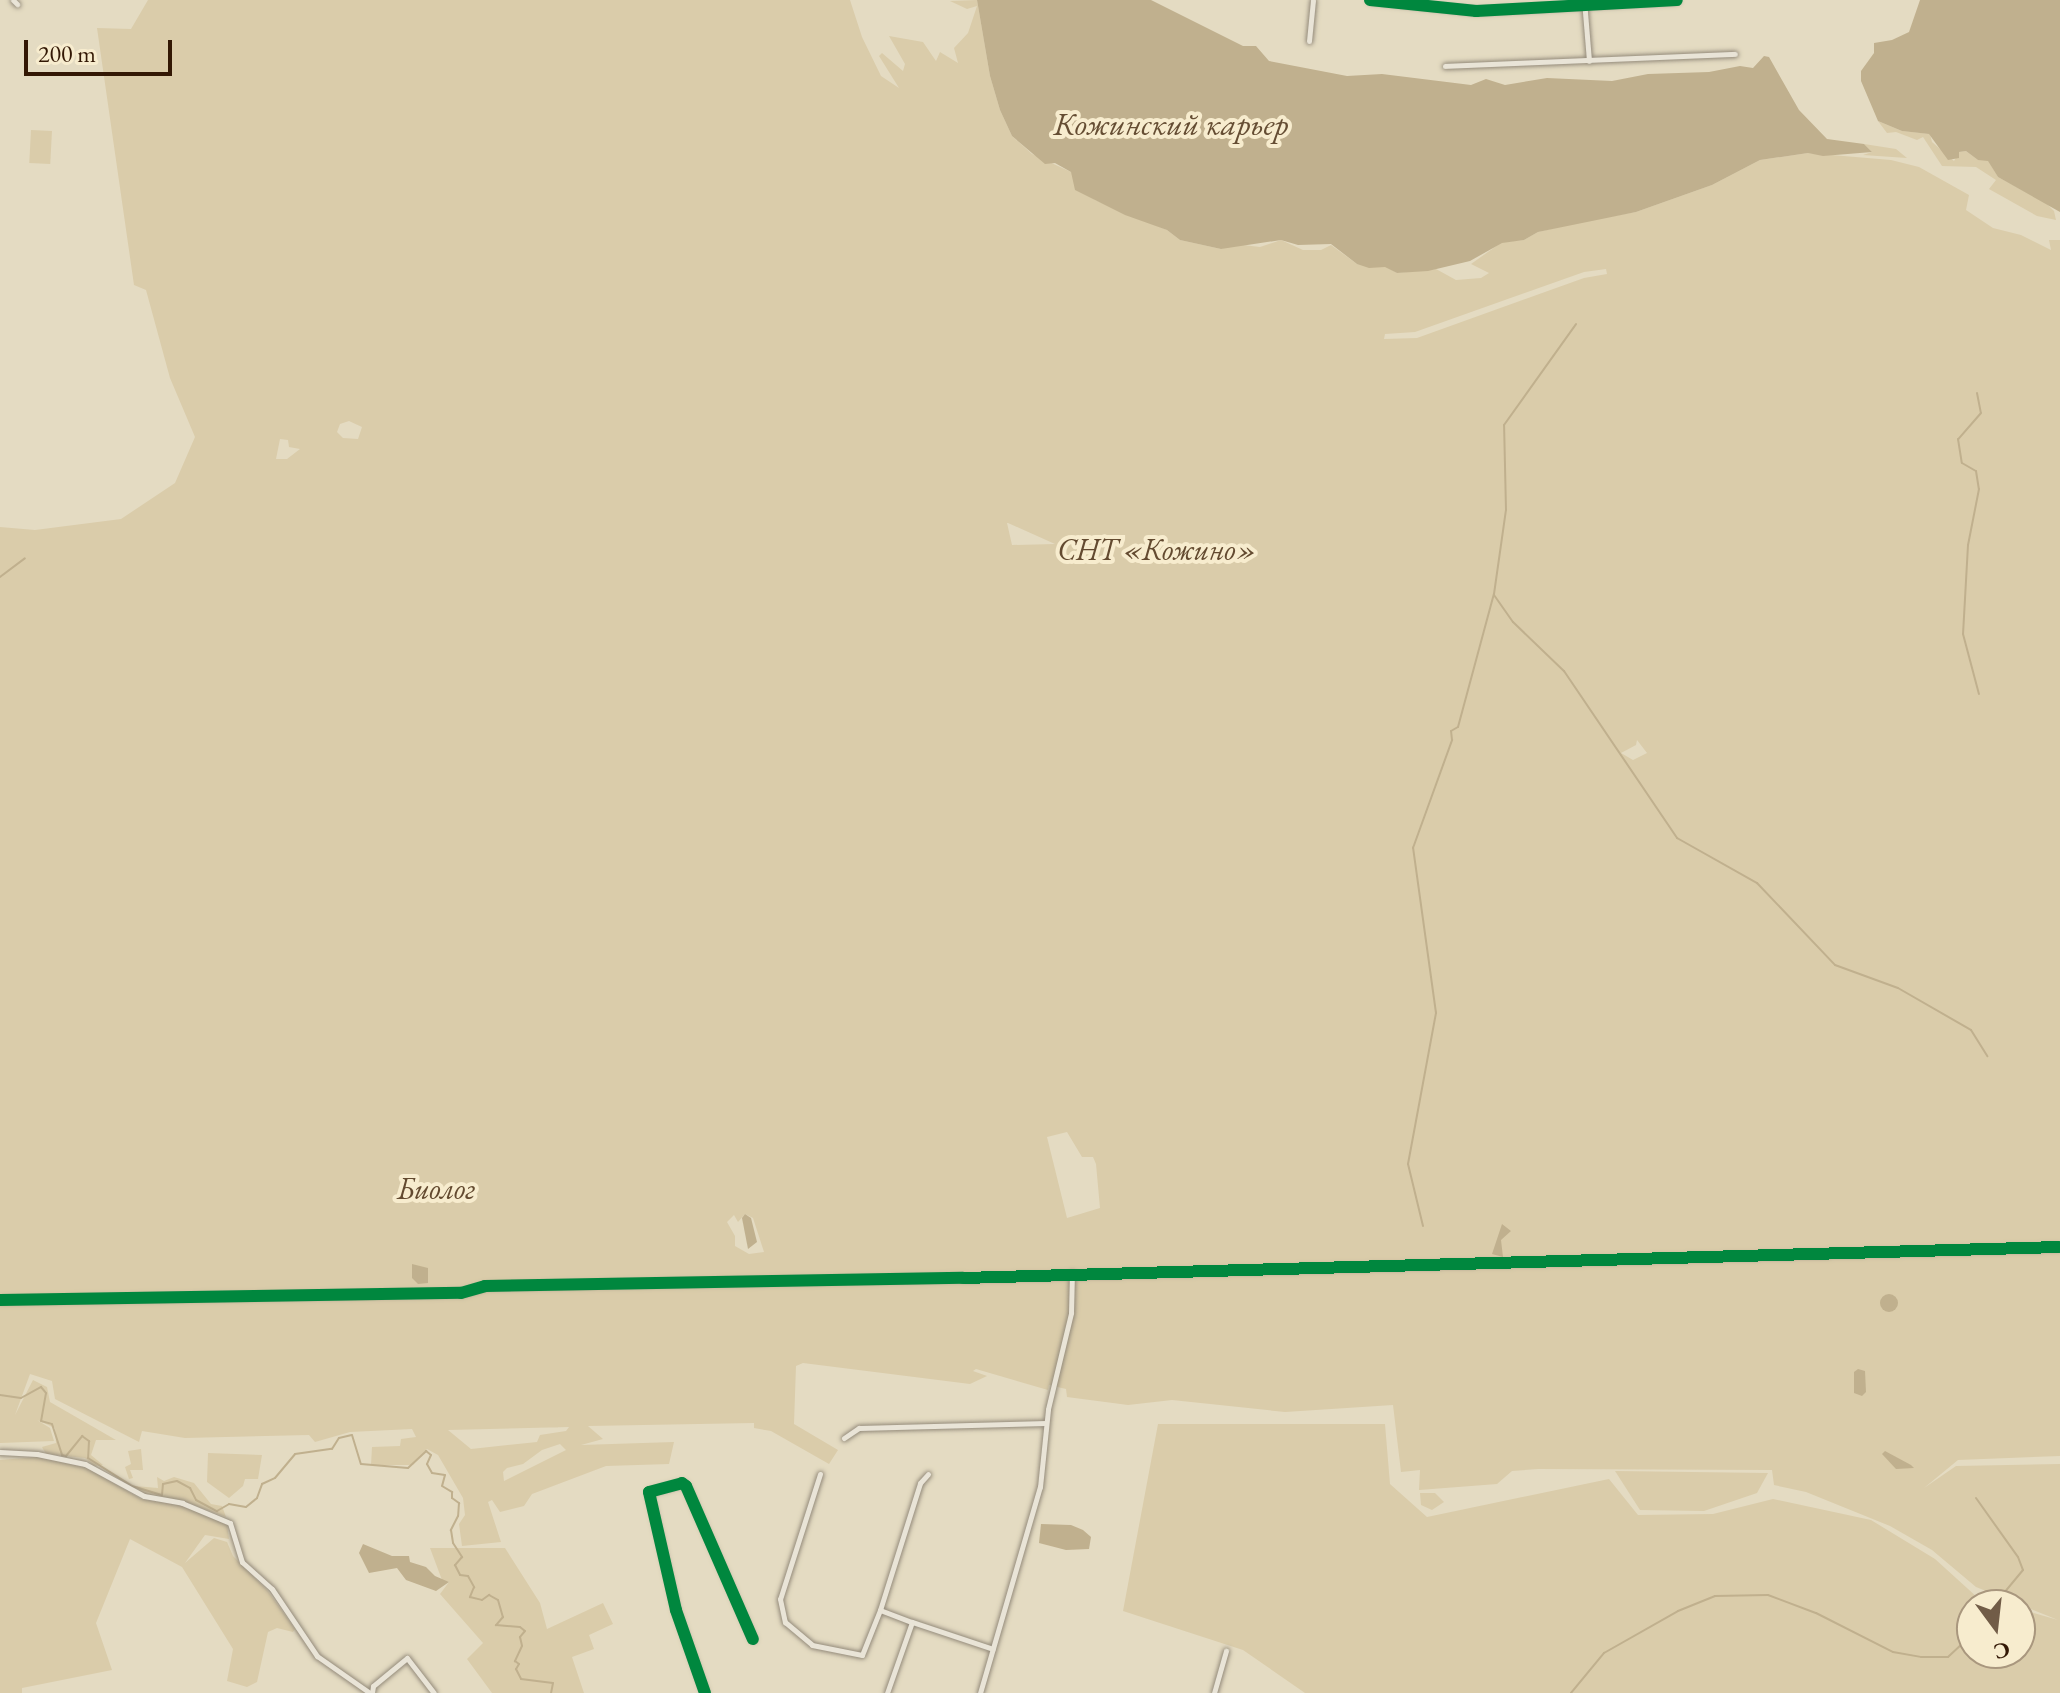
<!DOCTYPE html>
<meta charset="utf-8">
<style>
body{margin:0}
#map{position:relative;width:2060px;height:1693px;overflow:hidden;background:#e4dbc2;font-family:"EB Garamond",serif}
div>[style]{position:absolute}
.green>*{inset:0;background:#daccaa;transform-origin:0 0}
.water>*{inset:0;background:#c0b08e}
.round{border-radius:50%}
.stream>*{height:2px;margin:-1px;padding:0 1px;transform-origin:1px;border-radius:1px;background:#c0b08e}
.roads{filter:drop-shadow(0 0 2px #948b7b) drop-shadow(0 0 2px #948b7b)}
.street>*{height:5px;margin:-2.5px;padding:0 2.5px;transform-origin:2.5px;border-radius:2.5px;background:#e9e4d7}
.cycleway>*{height:12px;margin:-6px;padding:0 6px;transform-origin:6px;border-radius:6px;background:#00873e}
span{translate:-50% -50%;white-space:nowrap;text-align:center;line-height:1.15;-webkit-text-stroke:8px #f7ecce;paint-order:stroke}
.park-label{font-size:30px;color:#634a30;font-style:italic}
.water-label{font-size:32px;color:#654d33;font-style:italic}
.north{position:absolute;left:1956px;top:1589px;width:80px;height:80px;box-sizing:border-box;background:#f7ecce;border:2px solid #a9977e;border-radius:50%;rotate:165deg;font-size:22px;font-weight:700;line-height:32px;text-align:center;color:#331805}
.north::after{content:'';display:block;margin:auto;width:28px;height:36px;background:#715c47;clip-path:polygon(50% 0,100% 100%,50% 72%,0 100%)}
.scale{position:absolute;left:24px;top:40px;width:148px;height:36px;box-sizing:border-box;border:4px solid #331805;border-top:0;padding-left:10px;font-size:24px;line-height:28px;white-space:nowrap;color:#331805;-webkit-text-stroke:6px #f7ecce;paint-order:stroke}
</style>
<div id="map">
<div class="green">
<div style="clip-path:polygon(evenodd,148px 0,850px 0,862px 37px,881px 76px,899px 88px,879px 56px,882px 53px,903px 71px,905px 64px,889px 36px,923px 42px,936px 61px,940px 52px,958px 63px,954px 48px,968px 33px,977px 6px,967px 9px,950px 1px,977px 0,990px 76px,1000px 110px,1012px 136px,1032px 154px,1071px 172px,1095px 200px,1167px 230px,1180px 240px,1221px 249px,1235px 244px,1260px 247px,1281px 240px,1303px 250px,1321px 250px,1331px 245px,1357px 264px,1385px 266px,1397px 273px,1436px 269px,1456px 280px,1481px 278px,1489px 273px,1471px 264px,1502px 242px,1524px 240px,1538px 232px,1580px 222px,1636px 212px,1712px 185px,1760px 160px,1808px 153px,1891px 160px,1919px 167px,1969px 195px,1966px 210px,1993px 228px,2021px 235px,2051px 250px,2049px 240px,2060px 240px,2060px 1456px,1958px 1460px,1924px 1488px,1956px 1466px,2060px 1464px,2060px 1693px,1305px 1693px,1243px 1650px,1123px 1611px,1158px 1424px,1385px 1424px,1390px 1484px,1427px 1517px,1609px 1479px,1638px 1515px,1713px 1514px,1773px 1499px,1871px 1520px,1935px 1559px,1978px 1598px,1977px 1605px,1972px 1605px,1969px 1658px,1981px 1653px,2020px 1653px,2020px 1609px,2058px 1620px,1976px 1587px,1932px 1550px,1890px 1526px,1806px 1492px,1774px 1485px,1772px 1470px,1538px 1469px,1512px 1471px,1497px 1484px,1419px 1490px,1420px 1470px,1401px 1472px,1393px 1405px,1285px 1412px,1172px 1400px,1128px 1405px,1067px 1397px,1066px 1389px,1049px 1385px,1048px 1390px,976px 1369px,973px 1371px,987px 1376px,970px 1384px,803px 1363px,796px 1366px,794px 1424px,838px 1450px,829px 1464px,771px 1431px,754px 1428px,754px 1423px,588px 1426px,603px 1439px,581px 1445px,674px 1442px,669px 1464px,606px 1466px,532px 1494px,524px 1506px,500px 1512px,492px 1500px,488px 1502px,501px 1542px,462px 1546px,459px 1524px,465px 1515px,463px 1498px,438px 1455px,427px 1449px,413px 1465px,371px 1465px,372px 1447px,400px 1446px,401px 1439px,416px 1437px,412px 1429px,350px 1432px,315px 1442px,309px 1435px,185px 1438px,142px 1431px,139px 1442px,55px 1399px,52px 1381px,30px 1374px,15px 1415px,33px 1380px,47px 1387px,50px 1402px,116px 1440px,96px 1440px,91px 1455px,103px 1465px,94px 1466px,85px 1458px,46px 1454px,42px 1447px,56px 1443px,55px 1428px,37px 1420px,50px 1428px,54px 1441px,0 1443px,0 527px,35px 530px,121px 519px,175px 483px,195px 437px,170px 378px,146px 290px,134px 285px,97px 28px,131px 29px,148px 0,1606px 269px,1607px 274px,1584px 278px,1417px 338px,1384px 339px,1385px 334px,1415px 332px,1584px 272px,1606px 269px,148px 0,349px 421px,362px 427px,358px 439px,343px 438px,337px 432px,340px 424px,349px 421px,148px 0,280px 439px,288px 440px,289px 447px,300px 449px,287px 459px,276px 459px,280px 439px,148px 0,1007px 523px,1008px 523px,1055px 544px,1012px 545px,1007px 523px,148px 0,1637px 740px,1647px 753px,1633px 760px,1621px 753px,1636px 745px,1637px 740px,148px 0,1067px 1132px,1082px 1157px,1093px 1157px,1096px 1164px,1100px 1208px,1067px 1218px,1047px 1137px,1067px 1132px,148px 0,745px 1214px,753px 1218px,764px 1252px,749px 1254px,735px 1246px,735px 1236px,727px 1222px,734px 1215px,738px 1222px,745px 1214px,148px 0,569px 1427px,566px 1431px,540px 1435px,537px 1442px,471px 1449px,448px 1430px,569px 1427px,148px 0,560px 1444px,566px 1450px,504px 1481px,503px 1472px,507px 1468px,523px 1464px,542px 1450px,560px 1444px)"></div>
<div style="clip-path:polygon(1878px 121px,1902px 131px,1930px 134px,1932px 142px,1954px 161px,1959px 152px,1966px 151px,1978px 160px,1988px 160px,1998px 177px,2046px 203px,2054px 211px,2056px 220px,2037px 216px,1989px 189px,1996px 180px,1976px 167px,1942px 166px,1923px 137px,1917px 140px,1896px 132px,1887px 133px)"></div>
<div style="left:31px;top:130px;width:21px;height:33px;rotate:3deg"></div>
<div style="clip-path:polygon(1864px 144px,1896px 149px,1907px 158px,1863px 155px,1872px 152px)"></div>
<div style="clip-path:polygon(141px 1449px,143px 1470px,130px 1470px,133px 1478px,129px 1479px,125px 1467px,131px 1464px,128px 1451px)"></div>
<div style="clip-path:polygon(208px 1453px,262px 1455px,258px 1479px,245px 1479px,243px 1486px,229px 1498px,207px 1482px)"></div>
<div style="clip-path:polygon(38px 1457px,87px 1468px,141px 1499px,190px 1507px,227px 1525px,229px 1539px,205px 1535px,185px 1563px,214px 1538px,227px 1542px,233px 1556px,267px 1590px,295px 1629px,293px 1632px,277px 1628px,268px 1632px,257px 1682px,247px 1687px,227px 1681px,233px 1649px,182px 1567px,130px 1539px,96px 1623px,112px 1670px,22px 1688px,22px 1693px,0 1693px,0 1460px)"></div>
<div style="clip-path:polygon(1615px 1471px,1768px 1473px,1757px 1493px,1704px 1511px,1640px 1510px)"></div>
<div style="clip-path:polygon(157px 1477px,164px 1481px,174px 1477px,194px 1483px,211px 1504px,222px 1506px,226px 1517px,188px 1503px,143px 1494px,134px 1486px,158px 1488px)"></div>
<div style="clip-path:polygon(1420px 1493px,1435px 1493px,1444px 1502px,1432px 1510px,1421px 1505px)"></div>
<div style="clip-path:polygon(430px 1548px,505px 1548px,540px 1603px,547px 1629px,603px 1603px,613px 1624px,589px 1635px,594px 1649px,572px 1657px,584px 1693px,492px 1693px,467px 1659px,483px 1643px,440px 1594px,449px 1582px,442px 1580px)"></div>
</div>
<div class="water">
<div style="clip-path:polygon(977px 0,1151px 0,1243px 46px,1256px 46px,1269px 61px,1347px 76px,1382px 74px,1471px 85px,1486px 79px,1505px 85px,1547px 78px,1612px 81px,1648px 74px,1709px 72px,1740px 66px,1753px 68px,1764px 56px,1769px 57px,1799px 110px,1827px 139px,1864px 144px,1872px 152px,1823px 156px,1808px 153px,1760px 160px,1712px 185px,1636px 212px,1538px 232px,1524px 240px,1502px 243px,1470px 261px,1428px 271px,1397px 273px,1385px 267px,1369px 268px,1357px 264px,1331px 244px,1298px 245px,1281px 240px,1221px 249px,1180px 240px,1167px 230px,1125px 215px,1075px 190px,1071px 172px,1055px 163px,1045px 164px,1012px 136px,1000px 110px,990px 76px)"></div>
<div style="clip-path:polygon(1920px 0,2060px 0,2060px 212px,1998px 177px,1988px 161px,1978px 160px,1966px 151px,1959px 152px,1959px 158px,1948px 160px,1929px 134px,1902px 131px,1878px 121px,1861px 81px,1861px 71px,1874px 53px,1874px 43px,1892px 40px,1909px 32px)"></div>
<div style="clip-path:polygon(745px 1214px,751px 1218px,757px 1242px,748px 1249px,742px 1218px)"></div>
<div style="clip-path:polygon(1502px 1224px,1511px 1231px,1501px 1240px,1503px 1257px,1492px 1254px)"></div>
<div style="clip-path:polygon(412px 1264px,428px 1268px,428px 1283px,418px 1284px,412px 1278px)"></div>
<div class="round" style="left:1880px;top:1294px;width:18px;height:18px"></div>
<div style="clip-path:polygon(1858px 1369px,1865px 1371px,1866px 1392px,1862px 1396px,1854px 1393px,1854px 1372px)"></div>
<div style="clip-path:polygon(1885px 1451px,1911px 1465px,1914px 1468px,1896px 1469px,1882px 1454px)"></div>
<div style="clip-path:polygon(1041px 1524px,1071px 1525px,1083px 1530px,1091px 1537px,1089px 1549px,1066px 1550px,1039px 1543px)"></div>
<div style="clip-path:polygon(363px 1544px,392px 1556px,409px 1556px,410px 1562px,426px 1567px,435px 1576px,449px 1582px,436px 1591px,406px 1580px,397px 1568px,369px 1573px,359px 1553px)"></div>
</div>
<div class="stream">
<div style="left:1977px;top:393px;width:20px;rotate:79deg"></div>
<div style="left:1981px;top:413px;width:35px;rotate:131deg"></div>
<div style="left:1958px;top:439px;width:24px;rotate:81deg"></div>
<div style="left:1962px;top:463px;width:16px;rotate:30deg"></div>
<div style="left:1976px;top:471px;width:18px;rotate:81deg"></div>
<div style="left:1979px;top:489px;width:57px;rotate:101.1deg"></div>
<div style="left:1968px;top:545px;width:89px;rotate:93.2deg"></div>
<div style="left:1963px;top:634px;width:62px;rotate:75.1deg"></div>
<div style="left:0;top:577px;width:31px;rotate:-37deg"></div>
<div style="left:1494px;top:595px;width:33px;rotate:55deg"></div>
<div style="left:1513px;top:622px;width:71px;rotate:43.9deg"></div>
<div style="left:1564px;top:671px;width:202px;rotate:55.9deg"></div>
<div style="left:1677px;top:838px;width:92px;rotate:29.4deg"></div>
<div style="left:1757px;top:883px;width:113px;rotate:46.4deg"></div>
<div style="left:1835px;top:965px;width:67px;rotate:20.1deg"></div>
<div style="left:1898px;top:988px;width:84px;rotate:29.9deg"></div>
<div style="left:1971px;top:1030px;width:31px;rotate:58deg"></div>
<div style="left:1423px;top:1226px;width:64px;rotate:-103.6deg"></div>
<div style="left:1408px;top:1164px;width:154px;rotate:-79.5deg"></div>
<div style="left:1436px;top:1013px;width:167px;rotate:-97.9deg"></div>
<div style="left:1413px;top:848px;width:115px;rotate:-70.1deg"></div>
<div style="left:1452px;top:740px;width:9px;rotate:-96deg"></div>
<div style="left:1451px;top:731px;width:8px;rotate:-30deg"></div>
<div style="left:1458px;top:727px;width:138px;rotate:-74.9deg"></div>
<div style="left:1494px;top:594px;width:85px;rotate:-81.9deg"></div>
<div style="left:1506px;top:510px;width:85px;rotate:-91.3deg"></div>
<div style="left:1504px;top:425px;width:124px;rotate:-54.5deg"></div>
<div style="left:0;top:1395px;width:21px;rotate:8deg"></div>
<div style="left:21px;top:1398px;width:23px;rotate:-29deg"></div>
<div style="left:41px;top:1387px;width:8px;rotate:50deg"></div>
<div style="left:46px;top:1393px;width:28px;rotate:100deg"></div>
<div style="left:41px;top:1421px;width:11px;rotate:15deg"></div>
<div style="left:52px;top:1424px;width:33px;rotate:72deg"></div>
<div style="left:62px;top:1455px;width:4px;rotate:14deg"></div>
<div style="left:66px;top:1456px;width:26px;rotate:-51deg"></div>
<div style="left:82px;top:1436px;width:9px;rotate:36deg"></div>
<div style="left:89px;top:1441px;width:17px;rotate:93deg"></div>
<div style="left:88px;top:1458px;width:52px;rotate:32.5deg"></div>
<div style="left:132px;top:1486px;width:31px;rotate:17deg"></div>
<div style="left:162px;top:1495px;width:11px;rotate:-85deg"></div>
<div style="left:163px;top:1484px;width:14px;rotate:-12deg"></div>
<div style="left:177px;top:1481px;width:15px;rotate:28deg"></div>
<div style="left:190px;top:1488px;width:13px;rotate:63deg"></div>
<div style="left:196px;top:1500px;width:24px;rotate:28deg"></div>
<div style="left:217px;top:1511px;width:14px;rotate:-30deg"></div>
<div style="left:229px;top:1504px;width:17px;rotate:10deg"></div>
<div style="left:246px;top:1507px;width:14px;rotate:-39deg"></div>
<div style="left:257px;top:1498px;width:15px;rotate:-70deg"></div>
<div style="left:262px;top:1484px;width:14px;rotate:-25deg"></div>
<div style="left:275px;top:1478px;width:31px;rotate:-50deg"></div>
<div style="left:295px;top:1454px;width:37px;rotate:-8deg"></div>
<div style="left:332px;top:1449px;width:13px;rotate:-58deg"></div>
<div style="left:339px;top:1438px;width:13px;rotate:-13deg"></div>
<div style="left:352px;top:1435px;width:30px;rotate:73deg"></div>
<div style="left:361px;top:1464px;width:47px;rotate:4.9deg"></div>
<div style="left:408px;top:1468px;width:25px;rotate:-43deg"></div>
<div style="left:426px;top:1451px;width:6px;rotate:39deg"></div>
<div style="left:431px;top:1455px;width:10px;rotate:114deg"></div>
<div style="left:427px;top:1464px;width:10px;rotate:61deg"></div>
<div style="left:432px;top:1473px;width:13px;rotate:9deg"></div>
<div style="left:445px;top:1475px;width:11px;rotate:105deg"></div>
<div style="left:442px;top:1486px;width:12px;rotate:31deg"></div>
<div style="left:452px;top:1492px;width:6px;rotate:90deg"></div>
<div style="left:452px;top:1498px;width:9px;rotate:36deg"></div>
<div style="left:459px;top:1503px;width:13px;rotate:94deg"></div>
<div style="left:458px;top:1516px;width:16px;rotate:117deg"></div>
<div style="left:451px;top:1530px;width:13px;rotate:81deg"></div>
<div style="left:453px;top:1543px;width:17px;rotate:57deg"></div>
<div style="left:462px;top:1557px;width:11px;rotate:131deg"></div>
<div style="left:455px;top:1565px;width:11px;rotate:63deg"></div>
<div style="left:460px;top:1575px;width:8px;rotate:7deg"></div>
<div style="left:468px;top:1576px;width:13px;rotate:61deg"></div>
<div style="left:474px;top:1587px;width:11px;rotate:112deg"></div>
<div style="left:470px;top:1597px;width:12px;rotate:14deg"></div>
<div style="left:482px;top:1600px;width:9px;rotate:-36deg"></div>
<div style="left:489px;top:1595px;width:10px;rotate:29deg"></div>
<div style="left:498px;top:1600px;width:18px;rotate:74deg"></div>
<div style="left:503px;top:1617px;width:11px;rotate:131deg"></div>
<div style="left:496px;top:1625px;width:24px;rotate:5deg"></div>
<div style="left:520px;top:1627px;width:6px;rotate:39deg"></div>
<div style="left:525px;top:1631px;width:8px;rotate:130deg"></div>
<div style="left:520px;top:1637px;width:9px;rotate:77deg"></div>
<div style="left:522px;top:1646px;width:17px;rotate:115deg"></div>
<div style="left:515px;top:1661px;width:5px;rotate:37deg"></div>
<div style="left:519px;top:1664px;width:6px;rotate:121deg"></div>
<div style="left:516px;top:1669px;width:11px;rotate:63deg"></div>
<div style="left:521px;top:1679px;width:32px;rotate:7deg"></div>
<div style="left:553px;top:1683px;width:10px;rotate:101deg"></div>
<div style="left:1976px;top:1498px;width:72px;rotate:54.6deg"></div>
<div style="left:2018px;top:1557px;width:14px;rotate:69deg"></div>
<div style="left:2023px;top:1570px;width:45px;rotate:129.6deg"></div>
<div style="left:1571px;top:1693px;width:52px;rotate:-50.5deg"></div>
<div style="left:1604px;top:1653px;width:85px;rotate:-29.6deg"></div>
<div style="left:1678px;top:1611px;width:40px;rotate:-22deg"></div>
<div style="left:1715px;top:1596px;width:53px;rotate:-1.1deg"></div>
<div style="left:1768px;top:1595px;width:51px;rotate:20.6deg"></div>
<div style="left:1816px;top:1613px;width:86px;rotate:26.9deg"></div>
<div style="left:1893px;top:1652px;width:28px;rotate:10deg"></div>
<div style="left:1921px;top:1657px;width:27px"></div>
<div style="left:1948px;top:1657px;width:33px;rotate:-43deg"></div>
</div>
<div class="roads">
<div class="street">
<div style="left:13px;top:0;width:6px;rotate:45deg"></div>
<div style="left:1370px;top:0;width:107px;rotate:5.9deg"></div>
<div style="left:1476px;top:11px;width:201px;rotate:-3.1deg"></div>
<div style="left:1584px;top:0;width:61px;rotate:85.3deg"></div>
<div style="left:1309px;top:41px;width:41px;rotate:-84.4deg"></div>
<div style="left:1445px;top:66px;width:290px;rotate:-2.4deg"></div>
<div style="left:0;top:1300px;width:461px;rotate:-0.9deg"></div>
<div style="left:461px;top:1293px;width:25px;rotate:-16deg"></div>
<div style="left:485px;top:1286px;width:478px;rotate:-1deg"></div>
<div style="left:963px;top:1278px;width:1097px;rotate:-1.62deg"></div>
<div style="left:844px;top:1438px;width:18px;rotate:-34deg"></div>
<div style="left:859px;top:1428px;width:187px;rotate:-1.5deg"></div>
<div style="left:0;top:1452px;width:37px;rotate:3deg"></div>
<div style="left:37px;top:1454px;width:49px;rotate:11.8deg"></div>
<div style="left:85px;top:1464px;width:67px;rotate:28.5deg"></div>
<div style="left:144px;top:1496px;width:39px;rotate:10deg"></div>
<div style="left:182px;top:1503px;width:52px;rotate:22.6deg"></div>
<div style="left:230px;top:1523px;width:41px;rotate:72.9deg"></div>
<div style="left:242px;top:1562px;width:40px;rotate:42deg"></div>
<div style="left:272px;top:1589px;width:81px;rotate:56.1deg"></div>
<div style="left:317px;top:1656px;width:65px;rotate:34.9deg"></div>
<div style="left:820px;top:1474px;width:131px;rotate:107.7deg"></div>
<div style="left:780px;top:1599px;width:24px;rotate:78deg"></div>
<div style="left:785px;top:1622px;width:35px;rotate:40deg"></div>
<div style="left:812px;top:1645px;width:51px;rotate:11.3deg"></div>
<div style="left:862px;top:1655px;width:48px;rotate:-68.2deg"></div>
<div style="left:880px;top:1610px;width:34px;rotate:21deg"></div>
<div style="left:880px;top:1610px;width:133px;rotate:-72.5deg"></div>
<div style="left:920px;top:1483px;width:12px;rotate:-48deg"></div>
<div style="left:372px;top:1693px;width:7px;rotate:-82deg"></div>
<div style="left:373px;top:1686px;width:44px;rotate:-39.5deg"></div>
<div style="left:407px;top:1658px;width:44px;rotate:52.4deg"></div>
<div style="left:705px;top:1693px;width:88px;rotate:-109.3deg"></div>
<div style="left:676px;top:1610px;width:121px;rotate:-102.9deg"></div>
<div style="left:649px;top:1492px;width:34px;rotate:-15deg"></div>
<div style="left:682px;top:1483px;width:5px;rotate:37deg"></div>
<div style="left:686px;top:1486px;width:167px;rotate:66.4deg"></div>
<div style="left:887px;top:1693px;width:75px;rotate:-70.6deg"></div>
<div style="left:912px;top:1622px;width:85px;rotate:18.4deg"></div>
<div style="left:980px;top:1693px;width:215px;rotate:-73.8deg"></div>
<div style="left:1040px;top:1487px;width:78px;rotate:-84.1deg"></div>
<div style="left:1048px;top:1409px;width:99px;rotate:-76.5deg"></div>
<div style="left:1071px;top:1313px;width:40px;rotate:-88.6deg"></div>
<div style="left:1214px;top:1693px;width:44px;rotate:-74.1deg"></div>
</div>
</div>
<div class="cycleway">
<div style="left:1370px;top:0;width:107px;rotate:5.9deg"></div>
<div style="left:1476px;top:11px;width:201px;rotate:-3.1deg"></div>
<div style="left:0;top:1300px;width:461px;rotate:-0.9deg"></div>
<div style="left:461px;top:1293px;width:25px;rotate:-16deg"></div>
<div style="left:485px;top:1286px;width:478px;rotate:-1deg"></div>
<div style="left:963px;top:1278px;width:1097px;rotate:-1.62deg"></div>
<div style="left:705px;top:1693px;width:88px;rotate:-109.3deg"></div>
<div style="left:676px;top:1610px;width:121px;rotate:-102.9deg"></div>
<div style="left:649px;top:1492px;width:34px;rotate:-15deg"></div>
<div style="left:682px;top:1483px;width:5px;rotate:37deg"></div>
<div style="left:686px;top:1486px;width:167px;rotate:66.4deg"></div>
</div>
<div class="park-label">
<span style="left:1157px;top:550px">СНТ «Кожино»</span>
<span style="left:436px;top:1189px">Биолог</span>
</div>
<div class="water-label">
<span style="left:1171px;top:124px">Кожинский карьер</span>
</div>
<div class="north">С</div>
<div class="scale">200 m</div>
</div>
